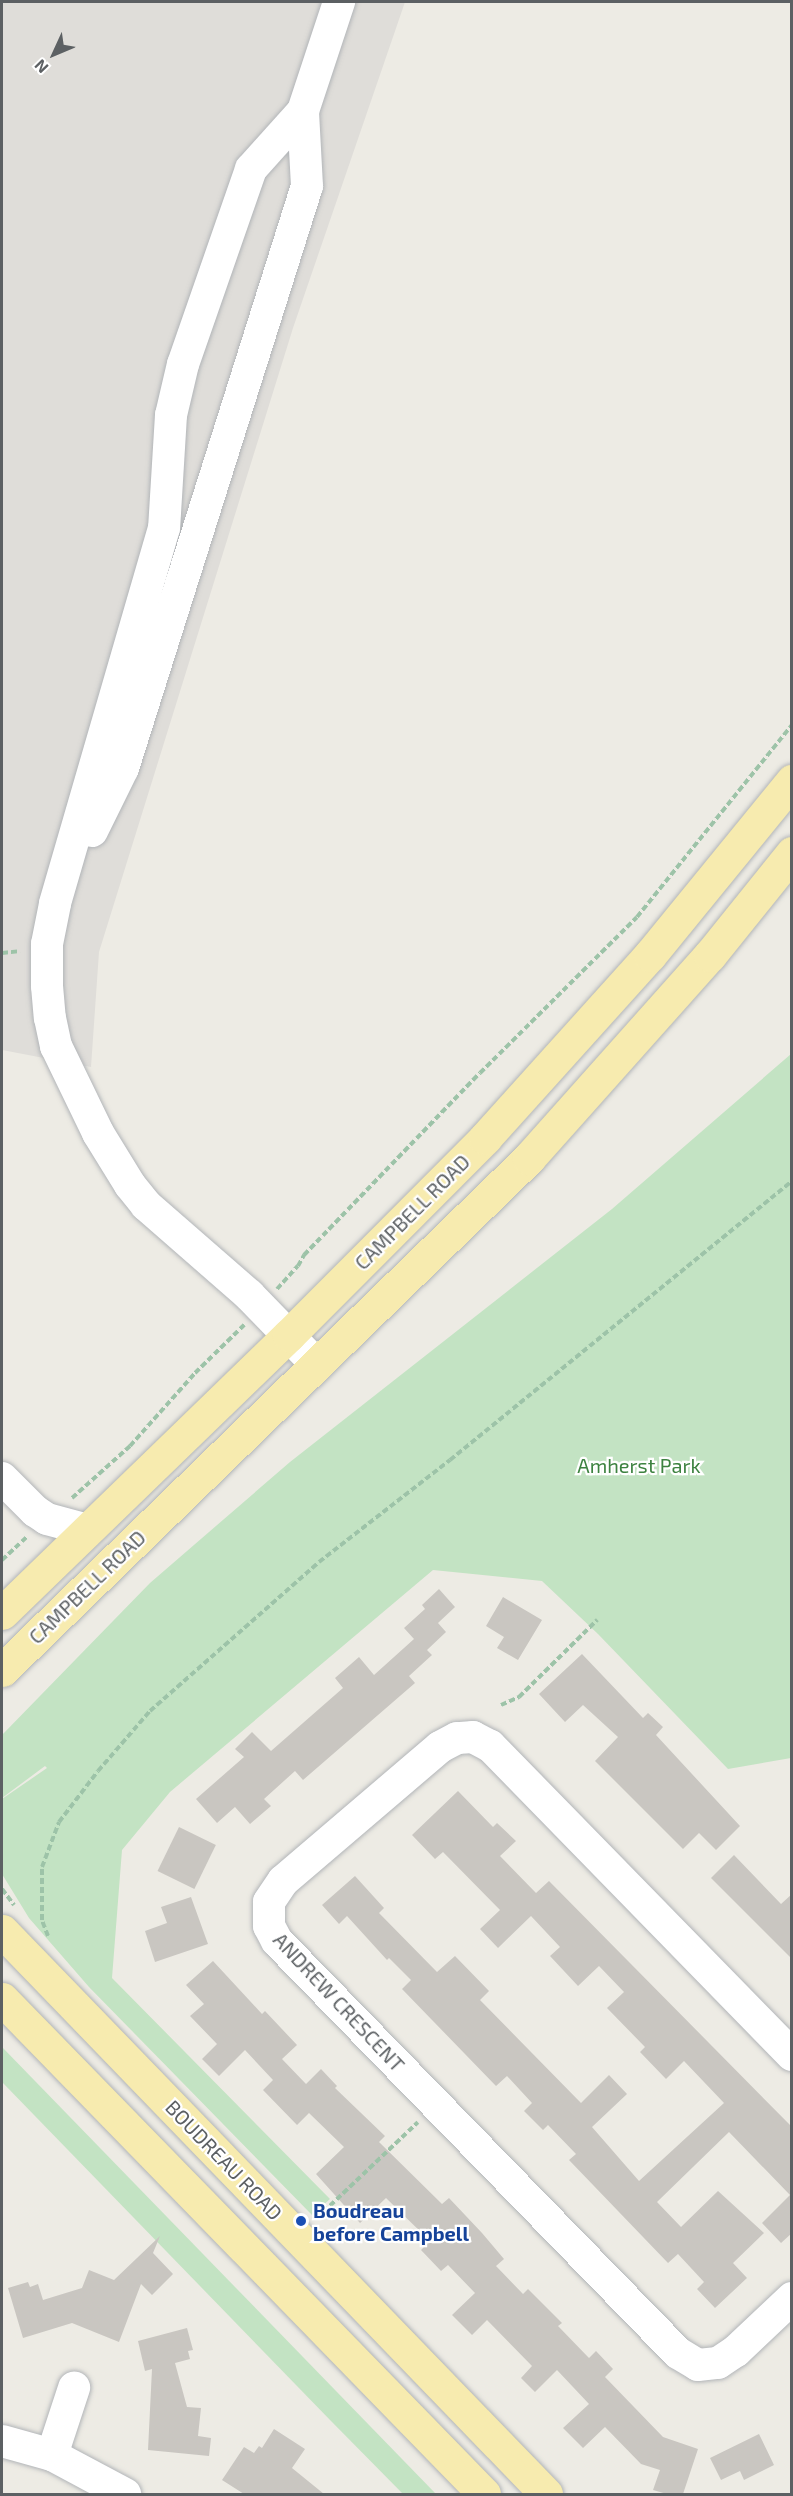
<!DOCTYPE html>
<style>
body{margin:0}
#map{position:relative;width:793px;height:2496px;overflow:hidden;background:#edebe4;font-family:"Exo 2",sans-serif}
div>[style]{position:absolute}
.industrial>*{inset:0;background:#dfddd9}
.green>*{inset:0;background:#c3e3c3}
.building>*{inset:0;background:#c9c6c1;transform-origin:0 0}
.path>*{height:4px;margin-top:-2px;transform-origin:0;background:repeating-linear-gradient(90deg,#9dc3a8 0 6px,transparent 0 9px)}
.roads{filter:drop-shadow(0 0 2px #b2b5b8) drop-shadow(0 0 2px #b2b5b8)}
.minor>*{height:32px;margin:-16px;padding:0 16px;transform-origin:16px;border-radius:16px;background:#fff}
.major>*{height:33px;margin:-16.5px;padding:0 16.5px;transform-origin:16.5px;border-radius:16.5px;background:#f7ebaf}
.dots>*{width:16px;height:16px;translate:-50% -50%;box-sizing:border-box;border:3px solid #fff;border-radius:50%}
span{translate:-50% -50%;white-space:nowrap;text-align:center;line-height:1.15;-webkit-text-stroke:4.5px #fff;paint-order:stroke}
.street-label{font-size:20px;color:#5c6063}
.park-label{font-size:20px;color:#3d8240}
.transit-label{font-size:20px;color:#164399;font-weight:700}
.left{translate:0 -50%;text-align:left}
.frame{position:absolute;inset:0;border:3px solid #5c6063;pointer-events:none}
.north{position:absolute;left:24px;top:24px;width:60px;height:60px;-webkit-text-stroke:4px #fff;paint-order:stroke;rotate:226deg;font-size:16px;font-weight:700;line-height:24px;text-align:center;color:#5c6063}
.north::after{content:'';display:block;margin:auto;width:21px;height:27px;background:#5c6063;clip-path:polygon(50% 0,100% 100%,50% 72%,0 100%)}
</style>
<div id="map">
<div class="industrial">
<div style="clip-path:polygon(2px 2px,405px 2px,293px 328px,99px 952px,91px 1067px,2px 1050px)"></div>
</div>
<div class="green">
<div style="clip-path:polygon(791px 1054px,791px 1758px,728px 1769px,598px 1634px,542px 1581px,433px 1570px,170px 1792px,122px 1850px,112px 1978px,330px 2199px,312px 2215px,89px 1987px,29px 1918px,2px 1874px,2px 1799px,47px 1768px,45px 1766px,2px 1798px,2px 1735px,150px 1583px,290px 1462px,612px 1209px)"></div>
<div style="clip-path:polygon(2px 2047px,436px 2494px,403px 2494px,331px 2421px,2px 2082px)"></div>
</div>
<div class="building">
<div style="clip-path:polygon(439px 1589px,455px 1607px,438px 1623px,446px 1632px,427px 1650px,432px 1655px,409px 1676px,415px 1683px,303px 1780px,295px 1771px,264px 1799px,271px 1806px,250px 1824px,235px 1807px,217px 1823px,196px 1799px,244px 1757px,235px 1749px,252px 1732px,271px 1751px,343px 1688px,335px 1678px,359px 1657px,374px 1675px,414px 1639px,404px 1628px,425px 1609px,422px 1605px)"></div>
<div style="clip-path:polygon(503px 1597px,542px 1620px,518px 1660px,497px 1648px,504px 1637px,486px 1626px)"></div>
<div style="clip-path:polygon(582px 1654px,643px 1718px,648px 1713px,663px 1727px,656px 1735px,740px 1826px,716px 1850px,699px 1833px,683px 1849px,595px 1761px,618px 1737px,583px 1705px,565px 1722px,539px 1694px)"></div>
<div style="clip-path:polygon(458px 1791px,493px 1827px,497px 1823px,516px 1841px,500px 1856px,536px 1893px,549px 1881px,792px 2127px,792px 2233px,781px 2243px,762px 2223px,790px 2195px,729px 2132px,657px 2202px,681px 2227px,718px 2191px,764px 2233px,733px 2263px,747px 2278px,715px 2308px,697px 2289px,704px 2282px,678px 2254px,668px 2263px,569px 2160px,576px 2154px,548px 2125px,543px 2130px,524px 2111px,532px 2103px,507px 2076px,496px 2086px,402px 1989px,411px 1980px,389px 1958px,387px 1960px,347px 1916px,339px 1924px,322px 1905px,355px 1876px,384px 1908px,379px 1913px,437px 1972px,455px 1956px,489px 1991px,480px 2000px,581px 2103px,609px 2075px,627px 2094px,592px 2127px,639px 2181px,724px 2103px,684px 2061px,666px 2079px,640px 2052px,645px 2047px,607px 2008px,624px 1992px,599px 1966px,578px 1986px,550px 1956px,560px 1947px,531px 1916px,498px 1948px,480px 1929px,500px 1910px,443px 1852px,435px 1859px,412px 1835px)"></div>
<div style="left:179px;top:1827px;width:41px;height:49px;rotate:26deg"></div>
<div style="clip-path:polygon(734px 1855px,781px 1904px,792px 1894px,792px 1959px,711px 1878px)"></div>
<div style="clip-path:polygon(191px 1897px,208px 1944px,155px 1962px,145px 1931px,167px 1923px,161px 1907px)"></div>
<div style="clip-path:polygon(213px 1961px,262px 2014px,265px 2011px,297px 2045px,282px 2059px,306px 2084px,321px 2069px,337px 2086px,335px 2088px,385px 2136px,379px 2142px,442px 2204px,449px 2198px,482px 2233px,504px 2259px,496px 2266px,523px 2294px,528px 2289px,562px 2323px,558px 2326px,589px 2358px,596px 2351px,613px 2369px,605px 2377px,663px 2437px,698px 2449px,683px 2494px,667px 2494px,653px 2490px,660px 2470px,641px 2464px,605px 2427px,583px 2448px,563px 2428px,589px 2404px,557px 2370px,535px 2392px,521px 2378px,532px 2366px,487px 2320px,472px 2335px,452px 2315px,475px 2293px,448px 2265px,441px 2271px,421px 2250px,430px 2241px,386px 2198px,360px 2223px,316px 2174px,344px 2147px,309px 2113px,297px 2125px,263px 2090px,273px 2080px,245px 2050px,219px 2076px,202px 2059px,217px 2044px,190px 2016px,204px 2004px,186px 1985px)"></div>
<div style="clip-path:polygon(160px 2236px,153px 2253px,173px 2274px,152px 2295px,141px 2284px,119px 2342px,72px 2323px,23px 2338px,8px 2288px,28px 2282px,30px 2287px,38px 2284px,43px 2300px,82px 2288px,89px 2270px,114px 2280px)"></div>
<div style="clip-path:polygon(187px 2328px,193px 2350px,188px 2351px,190px 2359px,175px 2363px,187px 2407px,201px 2408px,198px 2436px,211px 2438px,209px 2456px,148px 2450px,152px 2369px,145px 2371px,138px 2341px)"></div>
<div style="clip-path:polygon(274px 2429px,305px 2449px,292px 2468px,324px 2494px,244px 2494px,222px 2480px,244px 2447px,254px 2453px,259px 2446px,262px 2448px)"></div>
<div style="clip-path:polygon(759px 2434px,774px 2465px,744px 2480px,740px 2471px,721px 2480px,710px 2458px)"></div>
</div>
<div class="path">
<div style="left:2px;top:953px;width:18px;rotate:-6deg"></div>
<div style="left:277px;top:1289px;width:31px;rotate:-48deg"></div>
<div style="left:298px;top:1266px;width:13px;rotate:-61deg"></div>
<div style="left:304px;top:1255px;width:253px;rotate:-46deg"></div>
<div style="left:480px;top:1073px;width:221px;rotate:-44.8deg"></div>
<div style="left:637px;top:917px;width:247px;rotate:-51.1deg"></div>
<div style="left:72px;top:1498px;width:78px;rotate:-41.9deg"></div>
<div style="left:130px;top:1446px;width:98px;rotate:-48.3deg"></div>
<div style="left:195px;top:1373px;width:69px;rotate:-44.4deg"></div>
<div style="left:2px;top:1560px;width:35px;rotate:-43deg"></div>
<div style="left:501px;top:1705px;width:20px;rotate:-24deg"></div>
<div style="left:519px;top:1697px;width:110px;rotate:-44.6deg"></div>
<div style="left:2px;top:1889px;width:20px;rotate:53deg"></div>
<div style="left:48px;top:1936px;width:17px;rotate:-111deg"></div>
<div style="left:42px;top:1920px;width:53px;rotate:-90deg"></div>
<div style="left:42px;top:1867px;width:48px;rotate:-69.3deg"></div>
<div style="left:59px;top:1822px;width:64px;rotate:-52.6deg"></div>
<div style="left:98px;top:1771px;width:79px;rotate:-49.1deg"></div>
<div style="left:150px;top:1711px;width:225px;rotate:-41.4deg"></div>
<div style="left:319px;top:1562px;width:166px;rotate:-37.9deg"></div>
<div style="left:450px;top:1460px;width:441px;rotate:-39.2deg"></div>
<div style="left:317px;top:2218px;width:139px;rotate:-43.5deg"></div>
</div>
<div class="roads">
<div class="minor">
<div style="left:303px;top:111px;width:78px;rotate:131.9deg"></div>
<div style="left:251px;top:169px;width:207px;rotate:109.2deg"></div>
<div style="left:183px;top:364px;width:52px;rotate:103.2deg"></div>
<div style="left:171px;top:415px;width:113px;rotate:93.5deg"></div>
<div style="left:164px;top:528px;width:391px;rotate:106.2deg"></div>
<div style="left:55px;top:904px;width:41px;rotate:101.3deg"></div>
<div style="left:47px;top:944px;width:42px;rotate:90deg"></div>
<div style="left:47px;top:986px;width:32px;rotate:85deg"></div>
<div style="left:50px;top:1018px;width:29px;rotate:78deg"></div>
<div style="left:56px;top:1046px;width:97px;rotate:64.2deg"></div>
<div style="left:98px;top:1133px;width:61px;rotate:58.4deg"></div>
<div style="left:130px;top:1185px;width:26px;rotate:51deg"></div>
<div style="left:146px;top:1205px;width:137px;rotate:41.1deg"></div>
<div style="left:249px;top:1295px;width:98px;rotate:45.8deg"></div>
<div style="left:92px;top:831px;width:70px;rotate:-63.8deg"></div>
<div style="left:123px;top:768px;width:610px;rotate:-72.46deg"></div>
<div style="left:307px;top:186px;width:75px;rotate:-93.1deg"></div>
<div style="left:303px;top:111px;width:115px;rotate:-71.7deg"></div>
<div style="left:2px;top:1478px;width:47px;rotate:45deg"></div>
<div style="left:35px;top:1511px;width:14px;rotate:34deg"></div>
<div style="left:47px;top:1519px;width:42px;rotate:15deg"></div>
<div style="left:792px;top:2055px;width:432px;rotate:-134.3deg"></div>
<div style="left:490px;top:1746px;width:19px;rotate:-152deg"></div>
<div style="left:473px;top:1737px;width:16px;rotate:176deg"></div>
<div style="left:457px;top:1738px;width:19px;rotate:152deg"></div>
<div style="left:440px;top:1747px;width:206px;rotate:139.5deg"></div>
<div style="left:283px;top:1881px;width:25px;rotate:124deg"></div>
<div style="left:269px;top:1902px;width:24px;rotate:90deg"></div>
<div style="left:269px;top:1926px;width:17px;rotate:62deg"></div>
<div style="left:277px;top:1941px;width:575px;rotate:45.78deg"></div>
<div style="left:678px;top:2353px;width:23px;rotate:31deg"></div>
<div style="left:698px;top:2365px;width:20px;rotate:-6deg"></div>
<div style="left:718px;top:2363px;width:22px;rotate:-34deg"></div>
<div style="left:736px;top:2351px;width:77px;rotate:-43.4deg"></div>
<div style="left:2px;top:2441px;width:52px;rotate:15.6deg"></div>
<div style="left:52px;top:2455px;width:83px;rotate:28.1deg"></div>
<div style="left:52px;top:2455px;width:71px;rotate:-71.8deg"></div>
</div>
<div class="major">
<div style="left:2px;top:1613px;width:400px;rotate:-44.1deg"></div>
<div style="left:289px;top:1335px;width:278px;rotate:-45.1deg"></div>
<div style="left:485px;top:1138px;width:246px;rotate:-48deg"></div>
<div style="left:650px;top:955px;width:225px;rotate:-50.8deg"></div>
<div style="left:2px;top:1670px;width:735px;rotate:-44.17deg"></div>
<div style="left:529px;top:1158px;width:272px;rotate:-48.3deg"></div>
<div style="left:710px;top:955px;width:131px;rotate:-51.2deg"></div>
<div style="left:2px;top:1931px;width:783px;rotate:45.98deg"></div>
<div style="left:2px;top:1999px;width:691px;rotate:45.76deg"></div>
</div>
</div>
<div class="dots">
<div style="left:301px;top:2221px;background:#1a4fb4"></div>
</div>
<div class="street-label">
<span style="left:412px;top:1212px;rotate:-45deg">CAMPBELL ROAD</span>
<span style="left:87px;top:1587px;rotate:-44deg">CAMPBELL ROAD</span>
<span style="left:339px;top:2002px;rotate:47deg">ANDREW CRESCENT</span>
<span style="left:224px;top:2160px;rotate:46deg">BOUDREAU ROAD</span>
</div>
<div class="park-label">
<span style="left:639px;top:1465px">Amherst Park</span>
</div>
<div class="transit-label">
<span class="left" style="left:313px;top:2222px">Boudreau<br>before Campbell</span>
</div>
<div class="frame"></div>
<div class="north">N</div>
</div>
